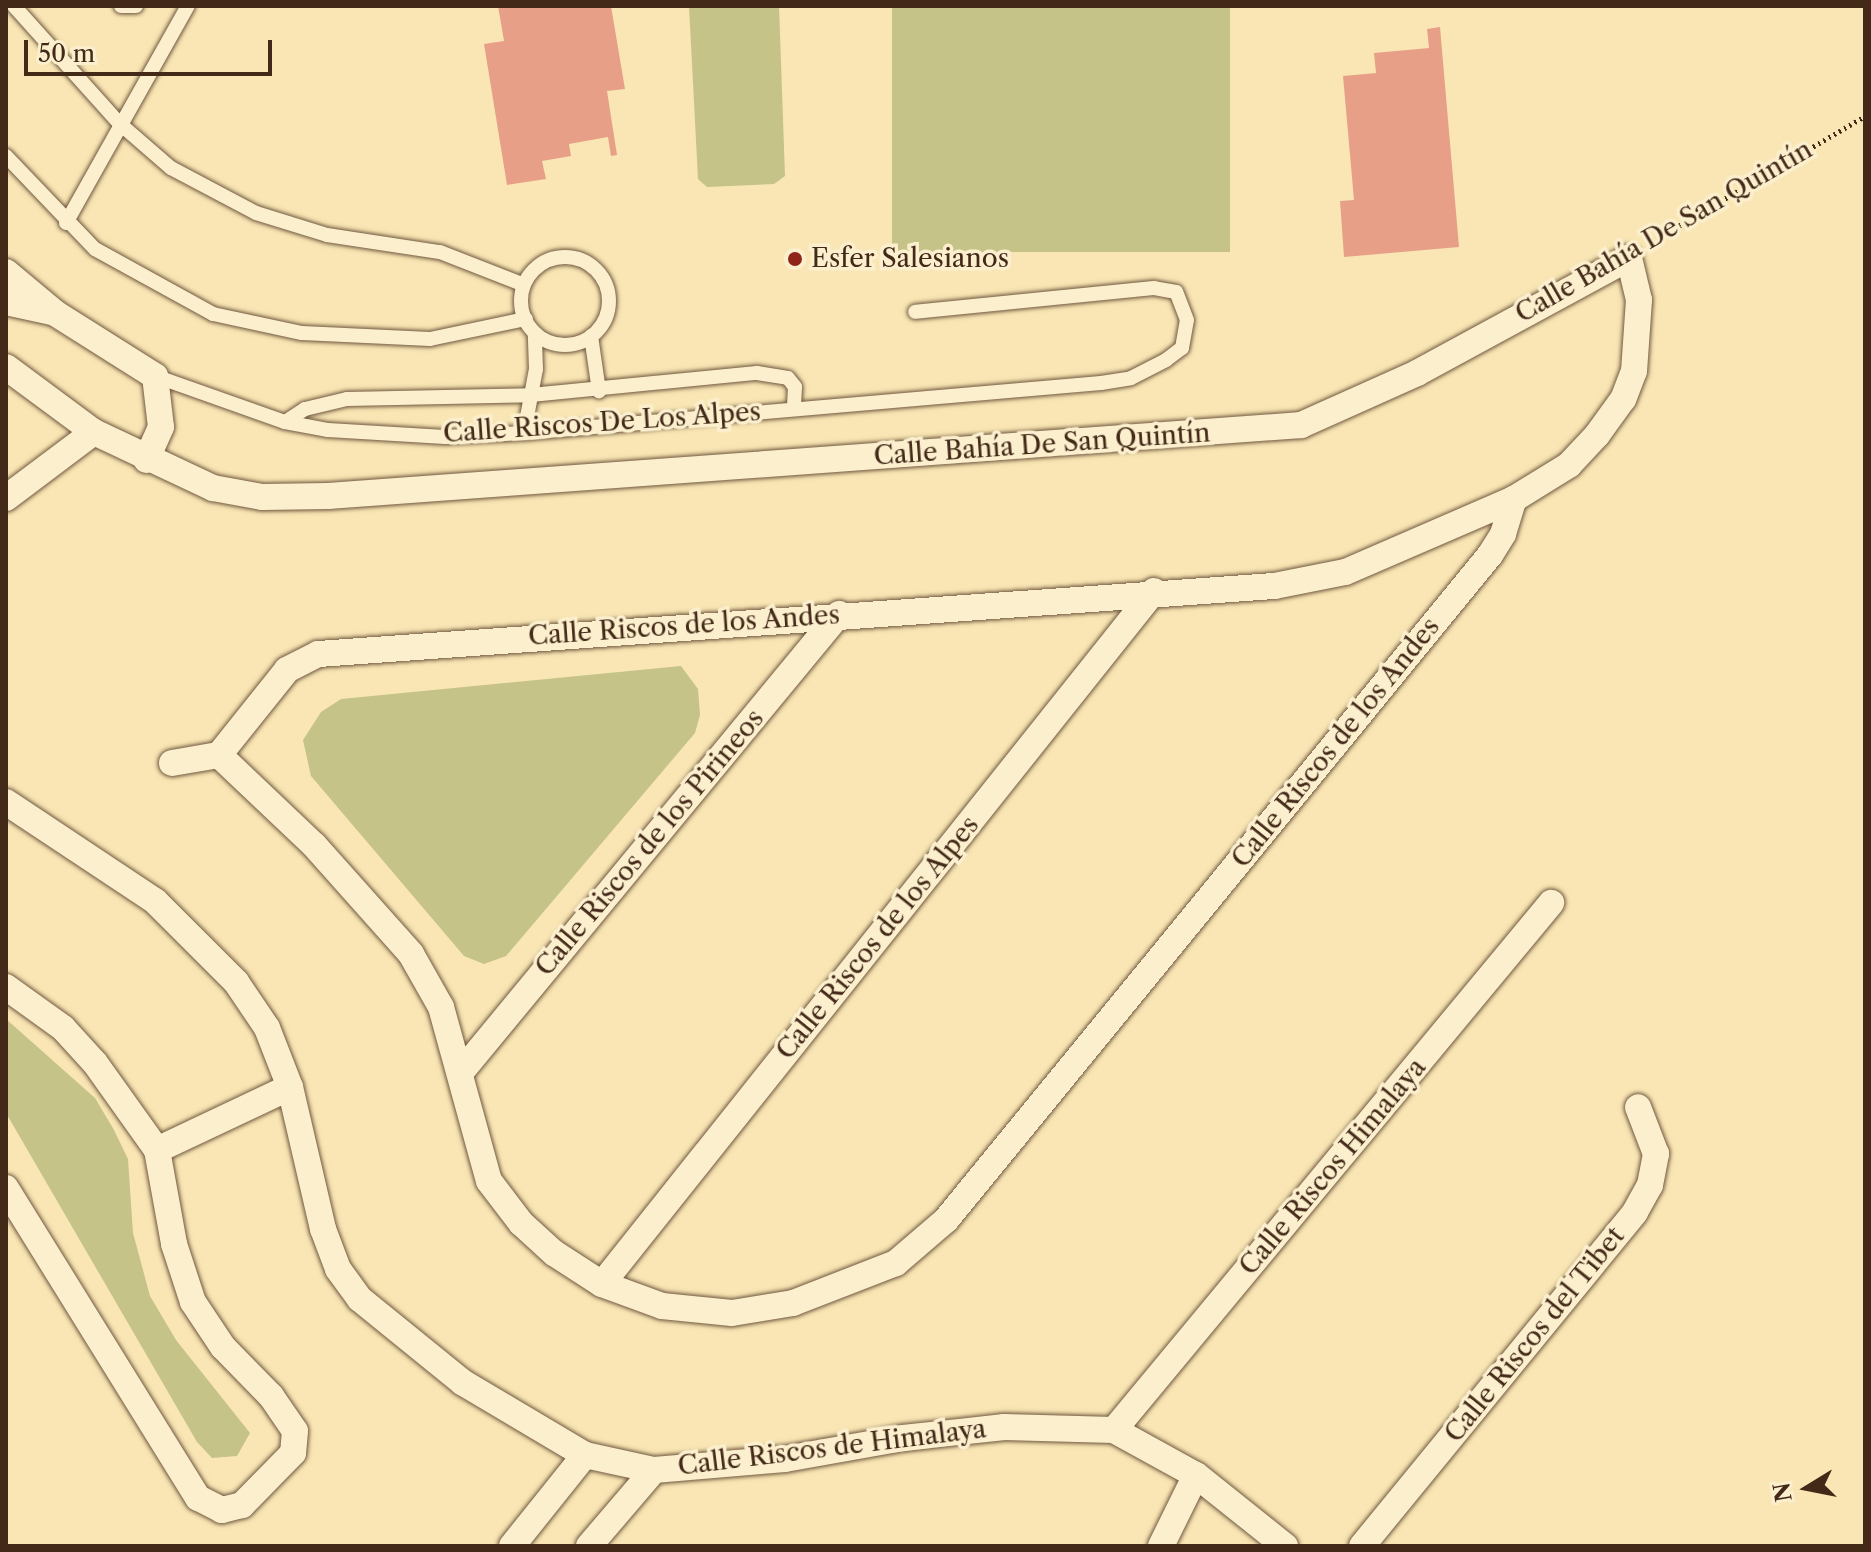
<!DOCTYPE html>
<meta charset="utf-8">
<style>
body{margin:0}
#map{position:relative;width:1871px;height:1552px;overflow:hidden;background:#f9e6b4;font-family:"Libre Caslon Text",serif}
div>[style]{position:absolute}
.green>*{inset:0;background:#c5c388;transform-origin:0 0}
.building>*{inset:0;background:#e7a087}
.path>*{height:5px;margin-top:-2.5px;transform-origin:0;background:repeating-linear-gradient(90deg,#432918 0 2px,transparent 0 6px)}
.roads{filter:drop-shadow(0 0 2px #70583f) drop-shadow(0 0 2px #70583f)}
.service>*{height:14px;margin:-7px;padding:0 7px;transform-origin:7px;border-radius:7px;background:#fbefce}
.service>.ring{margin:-7px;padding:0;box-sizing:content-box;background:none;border:14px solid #fbefce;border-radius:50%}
.minor>*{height:26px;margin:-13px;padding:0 13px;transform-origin:13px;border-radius:13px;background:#fbefce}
.dots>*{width:22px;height:22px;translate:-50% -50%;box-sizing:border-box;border:4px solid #fbefce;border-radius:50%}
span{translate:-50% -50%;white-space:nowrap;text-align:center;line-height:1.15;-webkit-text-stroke:7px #fbefce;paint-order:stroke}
.street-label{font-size:26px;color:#432918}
.poi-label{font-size:26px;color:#432918}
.left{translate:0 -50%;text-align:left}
.frame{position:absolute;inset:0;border:8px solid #432918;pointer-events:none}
.north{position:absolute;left:1767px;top:1448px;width:80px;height:80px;-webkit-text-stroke:6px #fbefce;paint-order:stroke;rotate:260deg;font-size:22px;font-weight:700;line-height:32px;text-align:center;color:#432918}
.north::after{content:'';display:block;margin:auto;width:28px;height:36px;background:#432918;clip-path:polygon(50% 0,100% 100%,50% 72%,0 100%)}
.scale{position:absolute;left:24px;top:40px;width:248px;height:36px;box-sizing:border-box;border:4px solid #432918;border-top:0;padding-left:10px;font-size:24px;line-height:28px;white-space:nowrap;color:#432918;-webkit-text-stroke:6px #fbefce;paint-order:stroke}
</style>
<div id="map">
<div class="green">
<div style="clip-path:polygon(689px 6px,779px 6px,785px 176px,774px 184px,707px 187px,698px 179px)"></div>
<div style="left:892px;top:6px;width:338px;height:246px"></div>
<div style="clip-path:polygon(681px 666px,698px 689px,700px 715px,695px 733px,506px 956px,484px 964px,464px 956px,311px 776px,303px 740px,321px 712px,341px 699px)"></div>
<div style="clip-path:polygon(6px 1019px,95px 1098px,114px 1130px,128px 1159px,133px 1233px,150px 1296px,176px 1340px,250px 1433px,237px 1456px,212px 1458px,197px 1442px,6px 1113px)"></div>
</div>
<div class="building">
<div style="clip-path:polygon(498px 6px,611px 6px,625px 89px,607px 91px,617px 155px,611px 156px,608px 137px,569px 144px,571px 156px,542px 161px,546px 179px,507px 185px,484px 44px,504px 41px)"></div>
<div style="clip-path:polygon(1440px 27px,1459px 247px,1344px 257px,1340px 201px,1354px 200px,1343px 76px,1376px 73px,1374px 53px,1429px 48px,1427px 29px)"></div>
</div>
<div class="path">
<div style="left:1653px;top:241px;width:246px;rotate:-30.5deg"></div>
</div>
<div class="roads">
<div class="service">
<div style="left:14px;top:6px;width:157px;rotate:48.1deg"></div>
<div style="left:119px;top:123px;width:69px;rotate:40.9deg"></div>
<div style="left:171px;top:168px;width:96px;rotate:27.9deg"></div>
<div style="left:256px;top:213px;width:74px;rotate:17.2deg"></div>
<div style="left:327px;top:235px;width:114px;rotate:8.6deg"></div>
<div style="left:440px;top:252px;width:90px;rotate:21.4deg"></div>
<div style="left:121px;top:6px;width:15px"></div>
<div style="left:6px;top:156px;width:129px;rotate:46.3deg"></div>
<div style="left:95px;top:249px;width:135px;rotate:28.8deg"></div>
<div style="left:213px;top:314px;width:91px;rotate:12.1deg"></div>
<div style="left:302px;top:333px;width:128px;rotate:2.7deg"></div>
<div style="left:430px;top:339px;width:98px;rotate:-11.8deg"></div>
<div style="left:66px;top:223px;width:249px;rotate:-60.7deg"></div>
<div class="ring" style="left:521px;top:257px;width:74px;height:74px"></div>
<div style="left:591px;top:336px;width:56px;rotate:81.7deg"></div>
<div style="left:155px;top:376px;width:138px;rotate:19.5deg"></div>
<div style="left:285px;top:422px;width:44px;rotate:10.5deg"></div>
<div style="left:328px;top:430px;width:117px;rotate:3.4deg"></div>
<div style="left:445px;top:437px;width:79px;rotate:-2.9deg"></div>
<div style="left:524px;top:433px;width:579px;rotate:-4.95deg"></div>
<div style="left:1101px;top:383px;width:30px;rotate:-9deg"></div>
<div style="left:1131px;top:378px;width:39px;rotate:-27deg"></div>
<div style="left:1166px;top:360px;width:20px;rotate:-37deg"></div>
<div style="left:1182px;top:348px;width:28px;rotate:-80deg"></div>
<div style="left:1187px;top:320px;width:30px;rotate:-111deg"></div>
<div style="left:1176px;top:292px;width:22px;rotate:-170deg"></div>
<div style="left:1154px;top:288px;width:240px;rotate:174.3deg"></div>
<div style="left:285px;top:422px;width:24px;rotate:-33deg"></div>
<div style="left:305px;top:409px;width:43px;rotate:-13.4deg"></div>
<div style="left:347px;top:399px;width:184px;rotate:-1.2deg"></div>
<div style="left:531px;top:395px;width:227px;rotate:-5.6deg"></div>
<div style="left:757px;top:373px;width:31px;rotate:9deg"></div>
<div style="left:788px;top:378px;width:11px;rotate:52deg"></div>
<div style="left:795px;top:387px;width:22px;rotate:93deg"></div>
<div style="left:524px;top:433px;width:65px;rotate:-79.4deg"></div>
<div style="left:536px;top:369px;width:36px;rotate:-92deg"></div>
</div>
<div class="minor">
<div style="left:6px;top:272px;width:64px;rotate:39.9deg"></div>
<div style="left:55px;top:313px;width:118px;rotate:32.2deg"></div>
<div style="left:155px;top:376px;width:51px;rotate:83.3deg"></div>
<div style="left:161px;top:427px;width:36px;rotate:114deg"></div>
<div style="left:6px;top:302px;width:47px;rotate:12.3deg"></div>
<div style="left:6px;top:367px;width:109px;rotate:36.5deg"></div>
<div style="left:94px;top:432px;width:132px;rotate:25.2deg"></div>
<div style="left:213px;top:488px;width:50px;rotate:10.4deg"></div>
<div style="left:262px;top:497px;width:66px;rotate:-0.9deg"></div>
<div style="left:328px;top:496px;width:976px;rotate:-4.17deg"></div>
<div style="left:1301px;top:425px;width:127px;rotate:-24.1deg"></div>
<div style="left:1417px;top:373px;width:241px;rotate:-28.5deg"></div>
<div style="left:1629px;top:258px;width:43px;rotate:76.6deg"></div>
<div style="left:1639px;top:300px;width:71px;rotate:94deg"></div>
<div style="left:1634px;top:371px;width:30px;rotate:111deg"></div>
<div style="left:1623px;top:399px;width:44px;rotate:125.8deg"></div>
<div style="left:1597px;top:435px;width:41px;rotate:133deg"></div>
<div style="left:1569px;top:465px;width:65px;rotate:148.3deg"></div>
<div style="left:1514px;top:499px;width:184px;rotate:156.6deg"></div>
<div style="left:1345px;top:572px;width:72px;rotate:168.8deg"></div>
<div style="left:1274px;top:586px;width:958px;rotate:175.93deg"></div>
<div style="left:318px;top:654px;width:35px;rotate:153deg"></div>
<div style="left:287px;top:670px;width:109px;rotate:128.7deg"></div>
<div style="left:6px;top:498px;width:110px;rotate:-36.9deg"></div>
<div style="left:172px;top:763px;width:48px;rotate:-9.7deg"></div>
<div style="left:219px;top:755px;width:131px;rotate:43.5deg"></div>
<div style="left:314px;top:845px;width:146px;rotate:48.3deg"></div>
<div style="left:411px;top:954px;width:61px;rotate:60.5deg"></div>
<div style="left:441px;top:1007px;width:180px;rotate:74.6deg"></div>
<div style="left:489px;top:1181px;width:53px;rotate:52.7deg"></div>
<div style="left:521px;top:1223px;width:45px;rotate:42.3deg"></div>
<div style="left:554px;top:1253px;width:57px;rotate:32.9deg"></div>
<div style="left:602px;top:1284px;width:64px;rotate:20.1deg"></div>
<div style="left:662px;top:1306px;width:70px;rotate:5.7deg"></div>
<div style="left:732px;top:1313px;width:62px;rotate:-9.3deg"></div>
<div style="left:793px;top:1303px;width:110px;rotate:-21.2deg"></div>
<div style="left:896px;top:1263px;width:66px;rotate:-40.7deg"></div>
<div style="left:946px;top:1220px;width:859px;rotate:-50.72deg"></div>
<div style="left:1490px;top:555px;width:25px;rotate:-58deg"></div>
<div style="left:1503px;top:534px;width:37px;rotate:-73deg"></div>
<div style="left:6px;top:802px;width:179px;rotate:33.6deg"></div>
<div style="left:155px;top:901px;width:115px;rotate:45deg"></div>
<div style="left:236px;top:982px;width:55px;rotate:56deg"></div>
<div style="left:267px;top:1028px;width:63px;rotate:68.7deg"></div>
<div style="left:290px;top:1087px;width:146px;rotate:76.9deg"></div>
<div style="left:323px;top:1229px;width:43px;rotate:69.4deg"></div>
<div style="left:338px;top:1269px;width:37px;rotate:54deg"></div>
<div style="left:360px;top:1299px;width:132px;rotate:39.1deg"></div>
<div style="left:462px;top:1382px;width:143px;rotate:30.7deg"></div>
<div style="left:585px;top:1455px;width:71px;rotate:12.3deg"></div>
<div style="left:654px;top:1470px;width:131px;rotate:-4.8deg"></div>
<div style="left:785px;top:1459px;width:120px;rotate:-10.1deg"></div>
<div style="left:903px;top:1438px;width:102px;rotate:-6.2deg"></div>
<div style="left:1004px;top:1427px;width:110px;rotate:1.6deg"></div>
<div style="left:1114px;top:1430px;width:94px;rotate:28.8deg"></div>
<div style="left:1196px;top:1475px;width:114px;rotate:38.6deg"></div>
<div style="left:6px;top:987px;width:70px;rotate:35.7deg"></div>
<div style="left:63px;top:1028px;width:47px;rotate:47.6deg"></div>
<div style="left:95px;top:1063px;width:107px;rotate:54.5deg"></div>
<div style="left:157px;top:1150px;width:96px;rotate:79.7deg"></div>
<div style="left:174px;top:1244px;width:61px;rotate:71.9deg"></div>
<div style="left:193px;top:1302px;width:54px;rotate:56.3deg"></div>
<div style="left:223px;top:1347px;width:69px;rotate:45.6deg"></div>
<div style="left:271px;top:1396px;width:42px;rotate:55.6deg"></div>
<div style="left:295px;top:1431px;width:22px;rotate:95deg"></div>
<div style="left:293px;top:1453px;width:73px;rotate:134.4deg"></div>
<div style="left:242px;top:1505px;width:21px;rotate:166deg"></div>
<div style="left:222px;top:1510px;width:27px;rotate:-153deg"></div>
<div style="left:198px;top:1498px;width:365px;rotate:-121.8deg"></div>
<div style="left:461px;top:1072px;width:594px;rotate:-50.47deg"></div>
<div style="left:157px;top:1150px;width:147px;rotate:-25.3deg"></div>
<div style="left:602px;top:1284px;width:886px;rotate:-51.46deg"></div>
<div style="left:1114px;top:1430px;width:685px;rotate:-50.33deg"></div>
<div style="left:512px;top:1546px;width:117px;rotate:-51.3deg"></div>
<div style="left:589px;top:1546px;width:100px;rotate:-49.5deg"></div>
<div style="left:1161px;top:1546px;width:79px;rotate:-63.8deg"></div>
<div style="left:1362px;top:1546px;width:431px;rotate:-50.7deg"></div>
<div style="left:1635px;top:1212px;width:31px;rotate:-61deg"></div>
<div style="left:1650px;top:1185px;width:32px;rotate:-79deg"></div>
<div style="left:1656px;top:1154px;width:50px;rotate:-111deg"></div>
</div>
</div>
<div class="dots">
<div style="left:795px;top:259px;background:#8f2418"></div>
</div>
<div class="street-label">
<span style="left:1664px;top:232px;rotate:-30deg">Calle Bahía De San Quintín</span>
<span style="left:602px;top:423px;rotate:-4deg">Calle Riscos De Los Alpes</span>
<span style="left:1042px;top:445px;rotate:-4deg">Calle Bahía De San Quintín</span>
<span style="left:684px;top:626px;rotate:-4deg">Calle Riscos de los Andes</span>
<span style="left:1336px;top:743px;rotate:-51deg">Calle Riscos de los Andes</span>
<span style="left:650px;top:843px;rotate:-50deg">Calle Riscos de los Pirineos</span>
<span style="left:878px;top:938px;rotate:-51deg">Calle Riscos de los Alpes</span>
<span style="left:1333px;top:1167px;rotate:-50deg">Calle Riscos Himalaya</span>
<span style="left:1535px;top:1335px;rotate:-51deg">Calle Riscos del Tibet</span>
<span style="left:832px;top:1448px;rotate:-7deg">Calle Riscos de Himalaya</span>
</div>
<div class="poi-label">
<span class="left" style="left:811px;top:259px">Esfer Salesianos</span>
</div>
<div class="frame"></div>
<div class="north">N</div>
<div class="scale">50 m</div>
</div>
